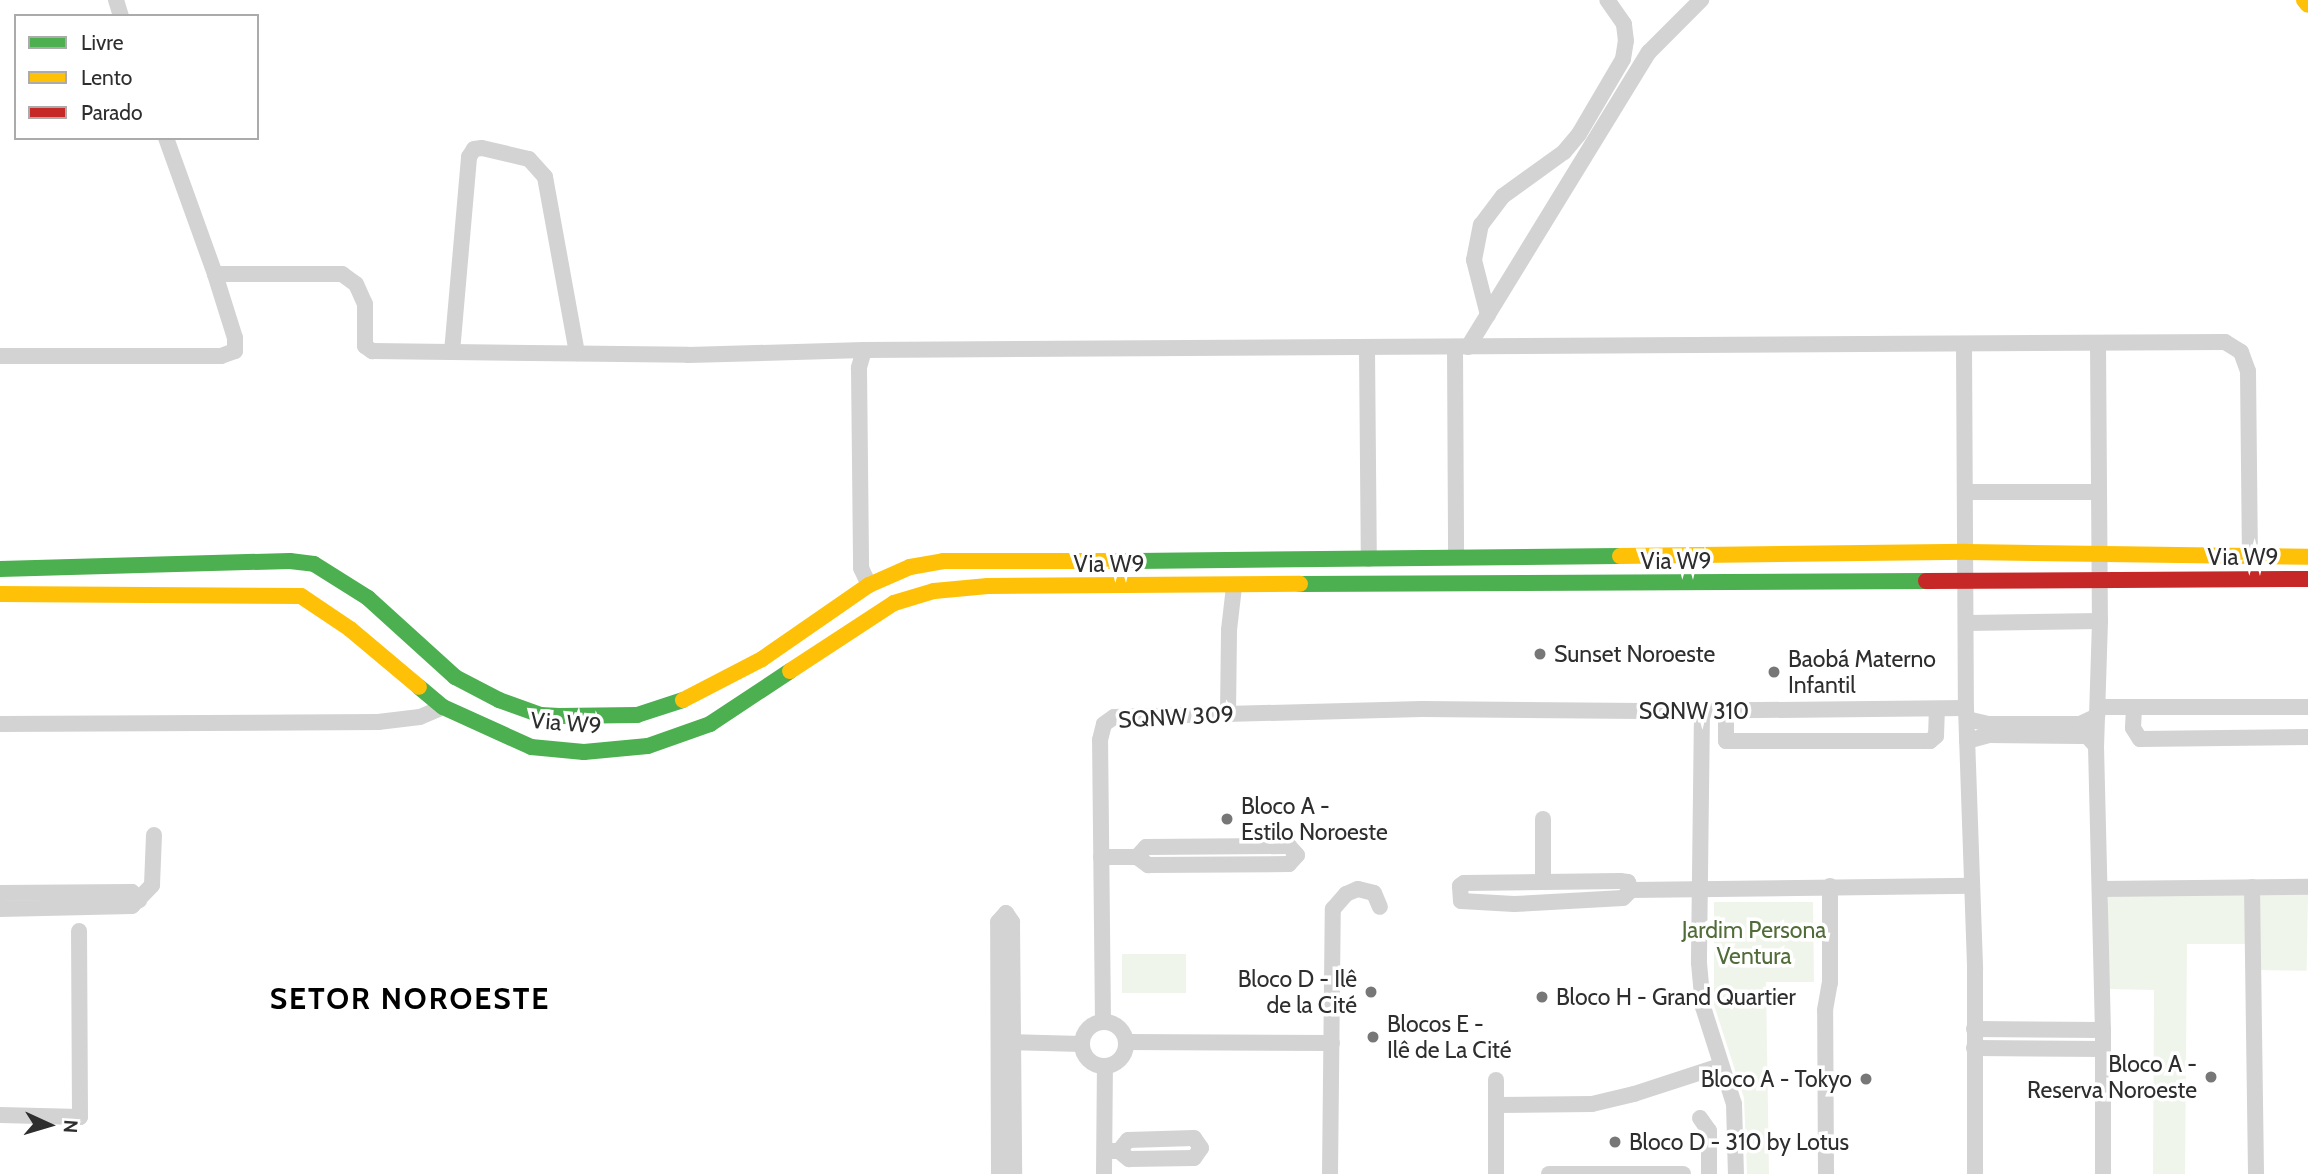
<!DOCTYPE html>
<meta charset="utf-8">
<style>
body{margin:0}
#map{position:relative;width:2308px;height:1174px;overflow:hidden;background:#fff;font-family:Cabin,sans-serif}
div>[style]{position:absolute}
.green>*{inset:0;background:#f0f5eb;transform-origin:0 0}
.street>*{height:16px;margin:-8px;padding:0 8px;transform-origin:8px;border-radius:8px;background:#d3d3d3}
.street>.ring{margin:-8px;padding:0;box-sizing:content-box;background:none;border:16px solid #d3d3d3;border-radius:50%}
.fast>*{height:16px;margin:-8px;padding:0 8px;transform-origin:8px;border-radius:8px;background:#4caf50}
.slow>*{height:16px;margin:-8px;padding:0 8px;transform-origin:8px;border-radius:8px;background:#ffc107}
.jam>*{height:16px;margin:-8px;padding:0 8px;transform-origin:8px;border-radius:8px;background:#c62828}
.dots>*{width:19px;height:19px;translate:-50% -50%;box-sizing:border-box;border:4px solid #fff;border-radius:50%}
span{translate:-50% -50%;white-space:nowrap;text-align:center;line-height:1.15;-webkit-text-stroke:7px #fff;paint-order:stroke}
.street-label{font-size:23px;color:#2e2e2e}
.poi-label{font-size:23px;color:#2e2e2e}
.left{translate:0 -50%;text-align:left}
.right{translate:-100% -50%;text-align:right}
.park-label{font-size:23px;color:#516c39}
.district-label{font-size:30px;color:#000;font-weight:700;letter-spacing:2px}
.legend{position:absolute;left:14px;top:14px;width:245px;height:126px;box-sizing:border-box;background:#fff;border:2px solid #ababab;margin:0;padding:9px 12px;list-style:none;font-size:21px;color:#2e2e2e}
.legend li{display:flex;align-items:center;gap:14px;height:35px}
.legend b{width:35px;border:2px solid #ababab}
.north{position:absolute;left:14px;top:1090px;width:70px;height:70px;-webkit-text-stroke:5px #fff;paint-order:stroke;rotate:94deg;font-size:19px;font-weight:700;line-height:28px;text-align:center;color:#2e2e2e}
.north::after{content:'';display:block;margin:auto;width:24px;height:32px;background:#2e2e2e;clip-path:polygon(50% 0,100% 100%,50% 72%,0 100%)}
</style>
<div id="map">
<div class="green">
<div style="clip-path:polygon(2246px 891px,2247px 944px,2187px 944px,2185px 1174px,2153px 1174px,2154px 990px,2108px 989px,2108px 893px)"></div>
<div style="left:2259px;top:892px;width:49px;height:78px;rotate:1deg"></div>
<div style="clip-path:polygon(1714px 902px,1813px 902px,1814px 982px,1766px 982px,1769px 1174px,1747px 1174px,1744px 1098px,1714px 1005px)"></div>
<div style="left:1122px;top:954px;width:64px;height:39px"></div>
</div>
<div class="street">
<div style="left:116px;top:0;width:17px;rotate:73deg"></div>
<div style="left:215px;top:274px;width:127px"></div>
<div style="left:342px;top:274px;width:17px;rotate:36deg"></div>
<div style="left:356px;top:284px;width:22px;rotate:66deg"></div>
<div style="left:365px;top:304px;width:42px;rotate:90deg"></div>
<div style="left:365px;top:346px;width:9px;rotate:36deg"></div>
<div style="left:372px;top:351px;width:316px;rotate:0.7deg"></div>
<div style="left:688px;top:355px;width:176px;rotate:-1.6deg"></div>
<div style="left:864px;top:350px;width:1361px;rotate:-0.34deg"></div>
<div style="left:2225px;top:342px;width:19px;rotate:32deg"></div>
<div style="left:2241px;top:352px;width:20px;rotate:70deg"></div>
<div style="left:2248px;top:371px;width:185px;rotate:89.4deg"></div>
<div style="left:1488px;top:315px;width:57px;rotate:-104.3deg"></div>
<div style="left:1474px;top:260px;width:36px;rotate:-79deg"></div>
<div style="left:1481px;top:225px;width:36px;rotate:-53deg"></div>
<div style="left:1503px;top:196px;width:75px;rotate:-35.8deg"></div>
<div style="left:1564px;top:152px;width:23px;rotate:-50deg"></div>
<div style="left:1579px;top:134px;width:87px;rotate:-59.6deg"></div>
<div style="left:1623px;top:59px;width:18px;rotate:-81deg"></div>
<div style="left:1626px;top:41px;width:17px;rotate:-97deg"></div>
<div style="left:1624px;top:24px;width:29px;rotate:-125deg"></div>
<div style="left:2098px;top:343px;width:278px;rotate:89.6deg"></div>
<div style="left:2100px;top:621px;width:125px;rotate:91.8deg"></div>
<div style="left:2096px;top:746px;width:284px;rotate:88.6deg"></div>
<div style="left:2103px;top:1030px;width:144px;rotate:90deg"></div>
<div style="left:1964px;top:344px;width:364px;rotate:89.7deg"></div>
<div style="left:1966px;top:708px;width:261px;rotate:88deg"></div>
<div style="left:1975px;top:969px;width:205px;rotate:90deg"></div>
<div style="left:1455px;top:347px;width:210px;rotate:89.7deg"></div>
<div style="left:1468px;top:347px;width:346px;rotate:-58.5deg"></div>
<div style="left:1649px;top:52px;width:74px;rotate:-45deg"></div>
<div style="left:1367px;top:349px;width:210px;rotate:89.5deg"></div>
<div style="left:864px;top:350px;width:19px;rotate:106deg"></div>
<div style="left:859px;top:368px;width:200px;rotate:89.4deg"></div>
<div style="left:861px;top:568px;width:19px;rotate:65deg"></div>
<div style="left:452px;top:352px;width:196px;rotate:-85deg"></div>
<div style="left:469px;top:157px;width:9px;rotate:-58deg"></div>
<div style="left:474px;top:149px;width:8px;rotate:-7deg"></div>
<div style="left:482px;top:148px;width:48px;rotate:13.2deg"></div>
<div style="left:529px;top:159px;width:24px;rotate:48deg"></div>
<div style="left:545px;top:177px;width:179px;rotate:79.7deg"></div>
<div style="left:0;top:356px;width:221px"></div>
<div style="left:221px;top:356px;width:15px;rotate:-20deg"></div>
<div style="left:235px;top:351px;width:13px;rotate:-90deg"></div>
<div style="left:235px;top:338px;width:67px;rotate:-107.4deg"></div>
<div style="left:215px;top:274px;width:145px;rotate:-109.8deg"></div>
<div style="left:1966px;top:492px;width:132px"></div>
<div style="left:1967px;top:623px;width:133px;rotate:-0.9deg"></div>
<div style="left:2098px;top:707px;width:210px"></div>
<div style="left:2134px;top:708px;width:20px;rotate:93deg"></div>
<div style="left:2133px;top:728px;width:13px;rotate:58deg"></div>
<div style="left:2140px;top:739px;width:168px;rotate:-0.7deg"></div>
<div style="left:1702px;top:711px;width:252px;rotate:90.7deg"></div>
<div style="left:1699px;top:963px;width:44px;rotate:84.8deg"></div>
<div style="left:1703px;top:1007px;width:102px;rotate:72.3deg"></div>
<div style="left:1734px;top:1104px;width:70px;rotate:88.4deg"></div>
<div style="left:1726px;top:711px;width:30px;rotate:90deg"></div>
<div style="left:1726px;top:741px;width:204px"></div>
<div style="left:1930px;top:741px;width:8px;rotate:-40deg"></div>
<div style="left:1936px;top:736px;width:26px;rotate:-88deg"></div>
<div style="left:1228px;top:714px;width:84px;rotate:-89.3deg"></div>
<div style="left:1229px;top:630px;width:43px;rotate:-83.4deg"></div>
<div style="left:1967px;top:719px;width:22px;rotate:13deg"></div>
<div style="left:1988px;top:724px;width:92px"></div>
<div style="left:2080px;top:724px;width:19px;rotate:-25deg"></div>
<div style="left:0;top:724px;width:378px;rotate:-0.3deg"></div>
<div style="left:378px;top:722px;width:42px;rotate:-6.8deg"></div>
<div style="left:420px;top:717px;width:25px;rotate:-23deg"></div>
<div style="left:1967px;top:741px;width:23px;rotate:-15deg"></div>
<div style="left:1989px;top:735px;width:92px;rotate:0.6deg"></div>
<div style="left:2081px;top:736px;width:6px"></div>
<div style="left:2087px;top:736px;width:13px;rotate:48deg"></div>
<div style="left:1543px;top:819px;width:62px;rotate:90deg"></div>
<div style="left:1101px;top:857px;width:36px"></div>
<div style="left:1137px;top:857px;width:14px;rotate:36deg"></div>
<div style="left:1148px;top:865px;width:141px;rotate:-0.4deg"></div>
<div style="left:1289px;top:864px;width:12px;rotate:-48deg"></div>
<div style="left:1297px;top:855px;width:12px;rotate:-132deg"></div>
<div style="left:1289px;top:846px;width:143px;rotate:179.6deg"></div>
<div style="left:1146px;top:847px;width:13px;rotate:132deg"></div>
<div style="left:1620px;top:881px;width:8px;rotate:7deg"></div>
<div style="left:1628px;top:882px;width:9px;rotate:69deg"></div>
<div style="left:1631px;top:890px;width:11px;rotate:135deg"></div>
<div style="left:1623px;top:898px;width:109px;rotate:176.8deg"></div>
<div style="left:1514px;top:904px;width:53px;rotate:-176.8deg"></div>
<div style="left:1461px;top:901px;width:15px;rotate:-94deg"></div>
<div style="left:1460px;top:886px;width:5px;rotate:-37deg"></div>
<div style="left:1464px;top:883px;width:156px;rotate:-0.7deg"></div>
<div style="left:2252px;top:887px;width:287px;rotate:89.2deg"></div>
<div style="left:2101px;top:889px;width:207px;rotate:-0.6deg"></div>
<div style="left:1631px;top:890px;width:341px;rotate:-0.7deg"></div>
<div style="left:0;top:893px;width:132px;rotate:-0.4deg"></div>
<div style="left:132px;top:892px;width:11px;rotate:49deg"></div>
<div style="left:0;top:909px;width:132px;rotate:-1.3deg"></div>
<div style="left:132px;top:906px;width:29px;rotate:-46deg"></div>
<div style="left:152px;top:885px;width:50px;rotate:-87.7deg"></div>
<div class="ring" style="left:1082px;top:1022px;width:28px;height:28px"></div>
<div style="left:1103px;top:1022px;width:282px;rotate:-90.6deg"></div>
<div style="left:1100px;top:740px;width:16px;rotate:-76deg"></div>
<div style="left:1104px;top:724px;width:12px;rotate:-35deg"></div>
<div style="left:1114px;top:717px;width:308px;rotate:-1.5deg"></div>
<div style="left:1422px;top:709px;width:250px;rotate:0.5deg"></div>
<div style="left:1672px;top:711px;width:294px;rotate:-0.6deg"></div>
<div style="left:1974px;top:1029px;width:129px;rotate:0.4deg"></div>
<div style="left:1005px;top:1042px;width:77px;rotate:1.5deg"></div>
<div style="left:1126px;top:1042px;width:206px;rotate:0.3deg"></div>
<div style="left:1974px;top:1048px;width:129px;rotate:0.4deg"></div>
<div style="left:1496px;top:1080px;width:94px;rotate:90deg"></div>
<div style="left:1496px;top:1105px;width:96px;rotate:-0.6deg"></div>
<div style="left:1592px;top:1104px;width:43px;rotate:-13.4deg"></div>
<div style="left:1634px;top:1094px;width:90px;rotate:-18deg"></div>
<div style="left:0;top:1115px;width:80px;rotate:1.4deg"></div>
<div style="left:80px;top:1117px;width:186px;rotate:-90.3deg"></div>
<div style="left:1700px;top:1118px;width:16px;rotate:55deg"></div>
<div style="left:1709px;top:1131px;width:43px;rotate:90deg"></div>
<div style="left:1105px;top:1151px;width:14px"></div>
<div style="left:1119px;top:1151px;width:13px;rotate:39deg"></div>
<div style="left:1129px;top:1159px;width:65px;rotate:-0.9deg"></div>
<div style="left:1194px;top:1158px;width:12px;rotate:-55deg"></div>
<div style="left:1201px;top:1148px;width:12px;rotate:-125deg"></div>
<div style="left:1194px;top:1138px;width:66px;rotate:178.3deg"></div>
<div style="left:1128px;top:1140px;width:14px;rotate:129deg"></div>
<div style="left:999px;top:1174px;width:252px;rotate:-90.2deg"></div>
<div style="left:998px;top:922px;width:12px;rotate:-48deg"></div>
<div style="left:1006px;top:913px;width:11px;rotate:56deg"></div>
<div style="left:1012px;top:922px;width:252px;rotate:89.5deg"></div>
<div style="left:1104px;top:1174px;width:107px;rotate:-89.5deg"></div>
<div style="left:1330px;top:1174px;width:265px;rotate:-89.4deg"></div>
<div style="left:1333px;top:909px;width:20px;rotate:-49deg"></div>
<div style="left:1346px;top:894px;width:13px;rotate:-23deg"></div>
<div style="left:1358px;top:889px;width:16px;rotate:14deg"></div>
<div style="left:1374px;top:893px;width:15px;rotate:67deg"></div>
<div style="left:1549px;top:1174px;width:134px"></div>
<div style="left:1826px;top:1174px;width:164px;rotate:-90.3deg"></div>
<div style="left:1825px;top:1010px;width:27px;rotate:-80deg"></div>
<div style="left:1830px;top:983px;width:97px;rotate:-90deg"></div>
</div>
<div class="fast">
<div style="left:1135px;top:561px;width:485px;rotate:-0.6deg"></div>
<div style="left:0;top:569px;width:290px;rotate:-1.6deg"></div>
<div style="left:290px;top:561px;width:24px;rotate:7deg"></div>
<div style="left:314px;top:564px;width:64px;rotate:32.2deg"></div>
<div style="left:368px;top:598px;width:118px;rotate:42.2deg"></div>
<div style="left:455px;top:677px;width:50px;rotate:27.6deg"></div>
<div style="left:499px;top:700px;width:45px;rotate:19.7deg"></div>
<div style="left:541px;top:715px;width:18px;rotate:3deg"></div>
<div style="left:559px;top:716px;width:78px;rotate:-0.7deg"></div>
<div style="left:637px;top:715px;width:48px;rotate:-18.1deg"></div>
<div style="left:1300px;top:584px;width:626px;rotate:-0.27deg"></div>
<div style="left:419px;top:687px;width:31px;rotate:40deg"></div>
<div style="left:443px;top:707px;width:97px;rotate:24.4deg"></div>
<div style="left:531px;top:747px;width:53px;rotate:5.4deg"></div>
<div style="left:584px;top:752px;width:64px;rotate:-5.4deg"></div>
<div style="left:648px;top:746px;width:66px;rotate:-19.5deg"></div>
<div style="left:710px;top:724px;width:96px;rotate:-33.5deg"></div>
</div>
<div class="slow">
<div style="left:2304px;top:0;width:6px;rotate:51deg"></div>
<div style="left:1620px;top:556px;width:347px;rotate:-0.7deg"></div>
<div style="left:1967px;top:552px;width:341px;rotate:0.8deg"></div>
<div style="left:0;top:594px;width:301px;rotate:0.4deg"></div>
<div style="left:301px;top:596px;width:59px;rotate:34deg"></div>
<div style="left:350px;top:629px;width:90px;rotate:40deg"></div>
<div style="left:790px;top:671px;width:124px;rotate:-33.2deg"></div>
<div style="left:894px;top:603px;width:42px;rotate:-16.7deg"></div>
<div style="left:934px;top:591px;width:54px;rotate:-5.3deg"></div>
<div style="left:988px;top:586px;width:312px;rotate:-0.4deg"></div>
<div style="left:683px;top:700px;width:89px;rotate:-27.4deg"></div>
<div style="left:762px;top:659px;width:130px;rotate:-34.7deg"></div>
<div style="left:869px;top:585px;width:45px;rotate:-23.7deg"></div>
<div style="left:910px;top:567px;width:34px;rotate:-10deg"></div>
<div style="left:943px;top:561px;width:192px"></div>
</div>
<div class="jam">
<div style="left:1926px;top:581px;width:382px;rotate:-0.3deg"></div>
</div>
<div class="dots">
<div style="left:1540px;top:654px;background:#777"></div>
<div style="left:1774px;top:672px;background:#777"></div>
<div style="left:1227px;top:819px;background:#777"></div>
<div style="left:1371px;top:992px;background:#777"></div>
<div style="left:1542px;top:997px;background:#777"></div>
<div style="left:1373px;top:1037px;background:#777"></div>
<div style="left:2211px;top:1077px;background:#777"></div>
<div style="left:1866px;top:1079px;background:#777"></div>
<div style="left:1615px;top:1142px;background:#777"></div>
</div>
<div class="street-label">
<span style="left:2243px;top:557px">Via W9</span>
<span style="left:1676px;top:561px">Via W9</span>
<span style="left:1109px;top:564px">Via W9</span>
<span style="left:1694px;top:711px">SQNW 310</span>
<span style="left:1176px;top:717px;rotate:-3deg">SQNW 309</span>
<span style="left:566px;top:723px;rotate:5deg">Via W9</span>
</div>
<div class="poi-label">
<span class="left" style="left:1554px;top:654px">Sunset Noroeste</span>
<span class="left" style="left:1788px;top:672px">Baobá Materno<br>Infantil</span>
<span class="left" style="left:1241px;top:819px">Bloco A -<br>Estilo Noroeste</span>
<span class="right" style="left:1357px;top:992px">Bloco D - Ilê<br>de la Cité</span>
<span class="left" style="left:1556px;top:997px">Bloco H - Grand Quartier</span>
<span class="left" style="left:1387px;top:1037px">Blocos E -<br>Ilê de La Cité</span>
<span class="right" style="left:2197px;top:1077px">Bloco A -<br>Reserva Noroeste</span>
<span class="right" style="left:1852px;top:1079px">Bloco A - Tokyo</span>
<span class="left" style="left:1629px;top:1142px">Bloco D - 310 by Lotus</span>
</div>
<div class="park-label">
<span style="left:1754px;top:943px">Jardim Persona<br>Ventura</span>
</div>
<div class="district-label">
<span style="left:410px;top:999px">SETOR NOROESTE</span>
</div>
<ul class="legend">
<li><b style="height:9px;background:#4caf50"></b>Livre</li>
<li><b style="height:9px;background:#ffc107"></b>Lento</li>
<li><b style="height:9px;background:#c62828"></b>Parado</li>
</ul>
<div class="north">N</div>
</div>
